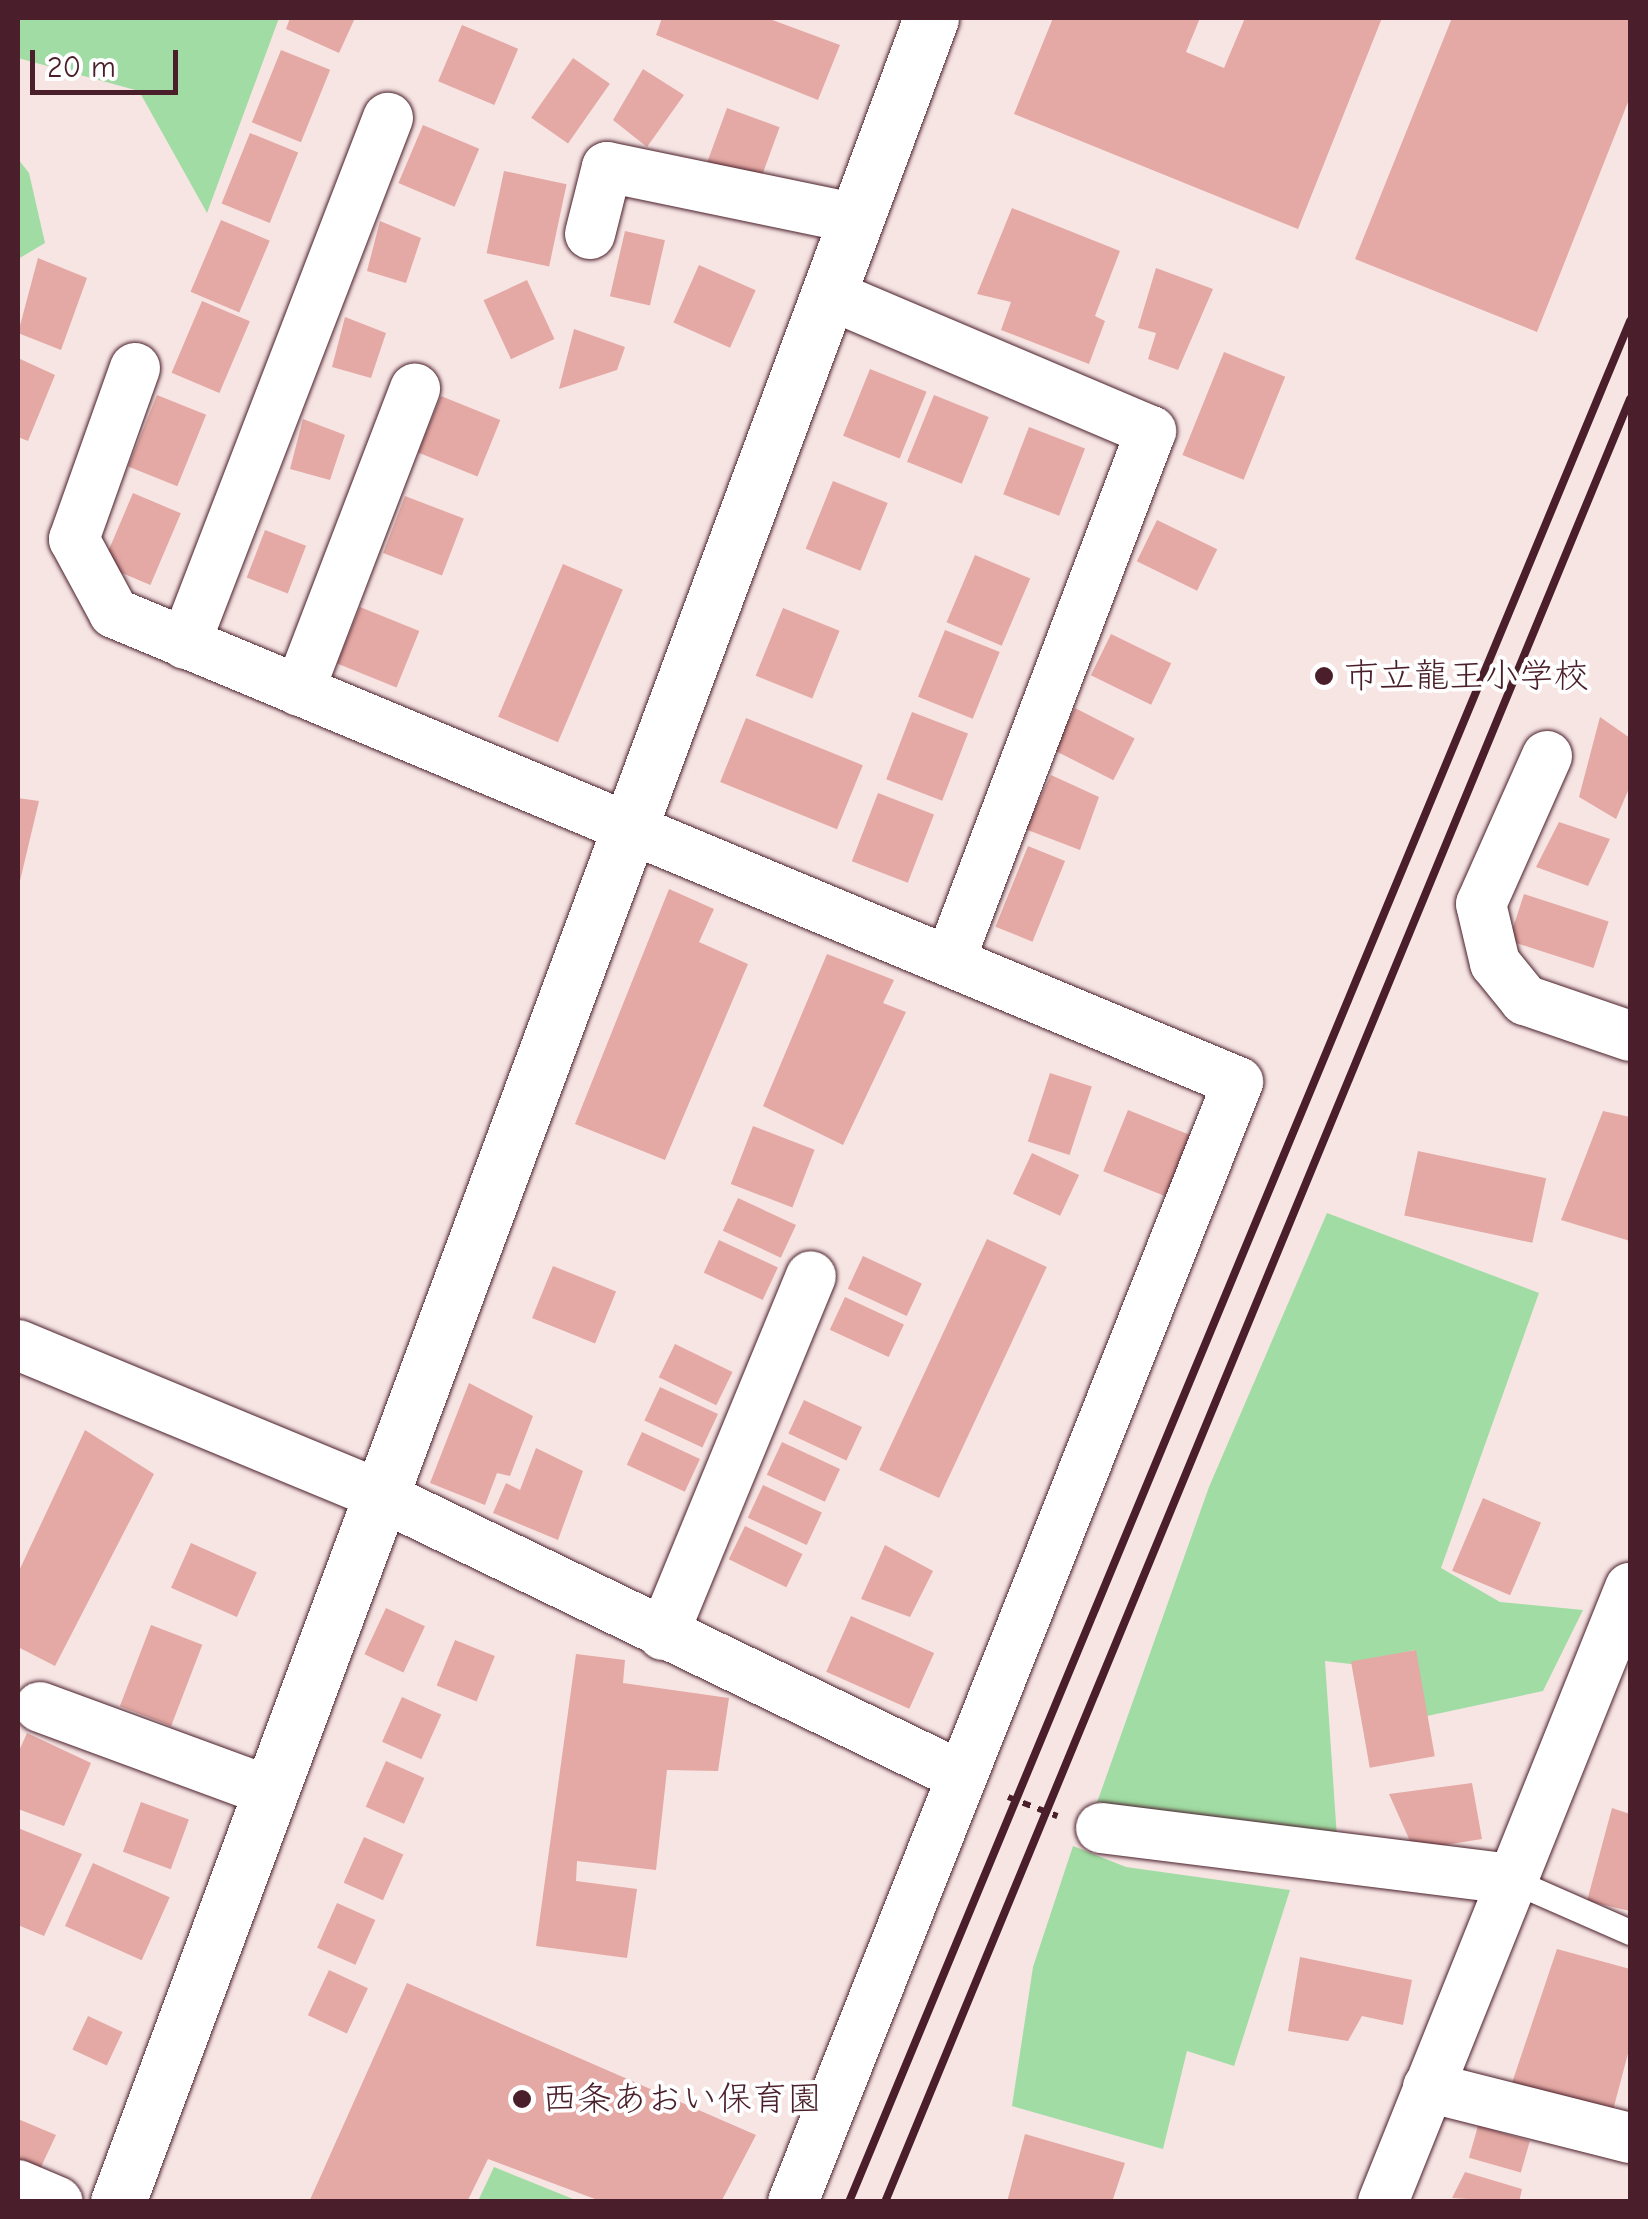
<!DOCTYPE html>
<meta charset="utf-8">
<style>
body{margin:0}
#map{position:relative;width:1648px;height:2219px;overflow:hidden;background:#f7e5e4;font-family:"Comic Neue","Klee One",sans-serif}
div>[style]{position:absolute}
.green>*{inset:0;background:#a0dca3}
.building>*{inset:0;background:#e4a9a4;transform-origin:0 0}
.path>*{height:6px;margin-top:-3px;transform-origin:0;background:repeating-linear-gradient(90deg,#4a1f2b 0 8px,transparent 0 16px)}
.roads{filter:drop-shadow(0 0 2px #4a1f2b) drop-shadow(0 0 2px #4a1f2b)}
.lane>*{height:25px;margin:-12.5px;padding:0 12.5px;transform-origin:12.5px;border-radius:12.5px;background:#fff}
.street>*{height:50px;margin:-25px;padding:0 25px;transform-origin:25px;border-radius:25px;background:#fff}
.secondary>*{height:55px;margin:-27.5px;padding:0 27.5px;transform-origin:27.5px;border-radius:27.5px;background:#fff}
.rail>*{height:8px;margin:-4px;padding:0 4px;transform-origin:4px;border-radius:4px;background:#4a1f2b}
.dots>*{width:28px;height:28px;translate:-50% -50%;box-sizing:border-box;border:5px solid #fff;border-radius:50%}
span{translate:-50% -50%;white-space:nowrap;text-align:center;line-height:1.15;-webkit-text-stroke:8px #fff;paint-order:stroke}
.poi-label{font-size:35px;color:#4a1f2b}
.left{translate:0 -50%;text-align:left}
.frame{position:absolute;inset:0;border:20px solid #4a1f2b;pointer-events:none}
.scale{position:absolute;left:30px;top:50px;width:148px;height:45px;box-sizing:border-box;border:5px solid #4a1f2b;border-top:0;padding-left:12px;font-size:30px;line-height:35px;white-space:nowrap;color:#4a1f2b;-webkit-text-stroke:8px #fff;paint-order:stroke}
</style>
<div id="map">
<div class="green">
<div style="clip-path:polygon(18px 18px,279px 18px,207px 213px,139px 91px,18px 58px)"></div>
<div style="clip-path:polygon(18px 159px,29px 173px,45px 243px,18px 259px)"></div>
<div style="clip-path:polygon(1327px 1213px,1539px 1293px,1441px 1568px,1500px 1602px,1583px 1610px,1543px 1691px,1427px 1716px,1415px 1650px,1351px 1664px,1325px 1661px,1337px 1838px,1094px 1811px,1209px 1487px)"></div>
<div style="clip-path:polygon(1073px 1846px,1126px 1867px,1290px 1890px,1234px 2066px,1187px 2051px,1163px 2149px,1012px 2106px,1033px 1967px)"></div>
<div style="clip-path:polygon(494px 2167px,578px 2201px,478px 2201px)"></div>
</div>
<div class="building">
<div style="clip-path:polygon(290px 18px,355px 18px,339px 53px,286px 29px)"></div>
<div style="clip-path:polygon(662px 18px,767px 18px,840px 45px,818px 100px,656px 35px)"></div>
<div style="clip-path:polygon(1053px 18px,1200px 18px,1186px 52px,1224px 68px,1245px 18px,1382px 18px,1298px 229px,1014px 114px)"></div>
<div style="clip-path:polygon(1452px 18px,1630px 20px,1630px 97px,1537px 332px,1355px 259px)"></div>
<div style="left:462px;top:25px;width:61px;height:61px;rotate:23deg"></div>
<div style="left:281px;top:50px;width:53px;height:78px;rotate:22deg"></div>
<div style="left:573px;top:58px;width:45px;height:73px;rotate:35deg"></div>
<div style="clip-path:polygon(643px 69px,684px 95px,647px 147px,613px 120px)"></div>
<div style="left:727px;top:108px;width:56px;height:57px;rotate:20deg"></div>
<div style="left:423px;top:125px;width:61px;height:63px;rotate:23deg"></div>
<div style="left:250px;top:133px;width:52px;height:76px;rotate:22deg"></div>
<div style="left:504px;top:171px;width:64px;height:84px;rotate:12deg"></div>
<div style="clip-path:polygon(1012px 208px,1120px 251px,1095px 316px,1105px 321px,1089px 364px,1001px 330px,1011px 302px,977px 294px)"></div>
<div style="left:221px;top:220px;width:53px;height:78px;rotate:23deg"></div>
<div style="clip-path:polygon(380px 221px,421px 238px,406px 283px,367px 271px)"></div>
<div style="left:625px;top:231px;width:41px;height:67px;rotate:13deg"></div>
<div style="clip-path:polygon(38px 258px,87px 278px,61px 350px,18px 333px)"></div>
<div style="left:699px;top:265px;width:62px;height:63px;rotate:24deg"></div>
<div style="clip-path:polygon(1156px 268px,1213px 289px,1178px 370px,1148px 359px,1156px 333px,1138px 328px)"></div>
<div style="left:527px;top:280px;width:65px;height:48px;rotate:65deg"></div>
<div style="left:202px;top:301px;width:52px;height:78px;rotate:23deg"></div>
<div style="clip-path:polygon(345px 317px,386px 333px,371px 378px,332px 367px)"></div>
<div style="clip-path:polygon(574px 329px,625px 347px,617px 370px,559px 389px)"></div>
<div style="left:1224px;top:352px;width:66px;height:111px;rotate:22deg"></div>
<div style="clip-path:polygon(18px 358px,55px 375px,28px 441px,18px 437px)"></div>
<div style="left:870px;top:369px;width:61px;height:72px;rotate:22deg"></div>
<div style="left:157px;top:395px;width:53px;height:77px;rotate:22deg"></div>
<div style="left:934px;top:395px;width:59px;height:72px;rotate:22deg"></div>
<div style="left:441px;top:396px;width:64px;height:61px;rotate:22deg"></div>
<div style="clip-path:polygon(303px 419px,345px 435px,330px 480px,290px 469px)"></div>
<div style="left:1029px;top:427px;width:60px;height:72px;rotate:21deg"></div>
<div style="left:833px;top:481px;width:59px;height:73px;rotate:22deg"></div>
<div style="left:133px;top:493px;width:52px;height:78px;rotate:23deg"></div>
<div style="left:405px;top:496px;width:63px;height:61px;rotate:21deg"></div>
<div style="left:1157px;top:520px;width:67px;height:46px;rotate:26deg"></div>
<div style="left:265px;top:530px;width:44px;height:51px;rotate:21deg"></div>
<div style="left:975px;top:555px;width:60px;height:73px;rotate:23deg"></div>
<div style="left:563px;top:564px;width:65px;height:166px;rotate:23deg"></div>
<div style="left:360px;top:607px;width:64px;height:61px;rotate:22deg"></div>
<div style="left:783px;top:608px;width:61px;height:73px;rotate:22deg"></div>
<div style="left:945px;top:630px;width:59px;height:72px;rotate:22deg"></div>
<div style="left:1111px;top:634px;width:67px;height:46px;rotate:26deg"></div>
<div style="left:1075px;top:708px;width:67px;height:47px;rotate:27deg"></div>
<div style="left:912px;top:712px;width:60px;height:72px;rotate:21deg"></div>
<div style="clip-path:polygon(1600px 717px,1630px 738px,1630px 786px,1616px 819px,1579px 797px)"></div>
<div style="left:746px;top:718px;width:126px;height:69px;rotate:22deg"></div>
<div style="clip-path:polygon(1051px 775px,1099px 797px,1080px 850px,1025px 829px)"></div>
<div style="left:878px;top:793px;width:60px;height:73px;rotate:21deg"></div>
<div style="clip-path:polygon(18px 798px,39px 801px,19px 885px,18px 885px)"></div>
<div style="clip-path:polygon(1559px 822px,1610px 839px,1588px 886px,1536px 867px)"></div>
<div style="left:1028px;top:846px;width:40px;height:87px;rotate:22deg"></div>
<div style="clip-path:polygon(669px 889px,714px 909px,699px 942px,748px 964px,665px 1160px,575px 1124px)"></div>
<div style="left:1524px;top:894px;width:89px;height:49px;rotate:18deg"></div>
<div style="clip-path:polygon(827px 954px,894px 980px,883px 1003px,906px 1012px,843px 1145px,763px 1106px)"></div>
<div style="left:1050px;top:1073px;width:44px;height:72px;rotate:18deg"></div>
<div style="left:1128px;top:1110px;width:69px;height:66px;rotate:22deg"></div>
<div style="clip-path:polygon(1603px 1111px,1630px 1117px,1630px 1241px,1561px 1220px)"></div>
<div style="left:753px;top:1126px;width:66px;height:62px;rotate:21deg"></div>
<div style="left:1418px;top:1151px;width:131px;height:66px;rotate:12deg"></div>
<div style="left:1032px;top:1153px;width:52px;height:45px;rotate:25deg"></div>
<div style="left:738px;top:1198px;width:64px;height:36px;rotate:25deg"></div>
<div style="left:987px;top:1239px;width:66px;height:255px;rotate:25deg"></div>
<div style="left:719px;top:1240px;width:65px;height:36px;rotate:25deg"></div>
<div style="left:863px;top:1256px;width:65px;height:36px;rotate:25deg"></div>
<div style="left:553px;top:1266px;width:68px;height:56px;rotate:22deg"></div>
<div style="left:845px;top:1297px;width:65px;height:36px;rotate:25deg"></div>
<div style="left:675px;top:1344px;width:64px;height:37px;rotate:26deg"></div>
<div style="clip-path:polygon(469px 1383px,533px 1416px,510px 1476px,497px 1473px,485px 1505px,430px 1483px)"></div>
<div style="left:660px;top:1387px;width:64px;height:37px;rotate:25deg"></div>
<div style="left:804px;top:1400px;width:64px;height:37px;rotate:25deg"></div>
<div style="clip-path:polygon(85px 1430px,154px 1474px,55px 1666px,18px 1647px,18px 1573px)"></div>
<div style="left:642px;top:1432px;width:64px;height:36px;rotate:25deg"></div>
<div style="left:782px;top:1442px;width:64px;height:36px;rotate:25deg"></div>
<div style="clip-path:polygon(536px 1448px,583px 1471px,558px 1540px,493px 1513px,506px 1483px,520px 1490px)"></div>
<div style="left:763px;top:1485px;width:65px;height:36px;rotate:25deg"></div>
<div style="left:1483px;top:1498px;width:63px;height:79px;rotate:23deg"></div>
<div style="left:745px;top:1526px;width:64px;height:37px;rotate:26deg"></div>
<div style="left:191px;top:1543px;width:72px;height:49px;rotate:24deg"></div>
<div style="clip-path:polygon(885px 1545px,933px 1571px,910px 1617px,861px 1599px)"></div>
<div style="left:386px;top:1608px;width:43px;height:51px;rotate:25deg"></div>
<div style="left:851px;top:1616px;width:91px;height:61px;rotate:24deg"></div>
<div style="left:151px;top:1625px;width:55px;height:87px;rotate:21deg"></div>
<div style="left:455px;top:1640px;width:43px;height:49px;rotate:22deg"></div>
<div style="left:1416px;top:1650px;width:108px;height:66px;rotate:80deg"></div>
<div style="clip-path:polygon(576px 1654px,625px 1660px,623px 1683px,729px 1698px,718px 1771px,667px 1770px,656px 1870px,577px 1861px,576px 1881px,637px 1889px,627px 1958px,536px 1946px)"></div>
<div style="left:402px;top:1697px;width:43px;height:49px;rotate:24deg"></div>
<div style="clip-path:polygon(27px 1733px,91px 1763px,64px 1826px,18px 1809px,18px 1753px)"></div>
<div style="left:386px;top:1761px;width:42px;height:50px;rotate:24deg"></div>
<div style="clip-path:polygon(1472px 1783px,1482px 1839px,1414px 1850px,1389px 1794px)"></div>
<div style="left:141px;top:1802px;width:51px;height:53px;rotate:20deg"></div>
<div style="clip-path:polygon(1612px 1808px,1630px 1814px,1630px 1911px,1587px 1901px)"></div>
<div style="clip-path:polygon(18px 1828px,82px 1854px,44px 1936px,18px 1925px)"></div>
<div style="left:364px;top:1837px;width:43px;height:50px;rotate:24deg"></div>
<div style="left:93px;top:1863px;width:84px;height:69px;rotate:24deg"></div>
<div style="left:337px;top:1903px;width:42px;height:49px;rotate:24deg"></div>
<div style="clip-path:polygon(1557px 1949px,1630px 1969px,1630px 2046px,1612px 2114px,1510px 2089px)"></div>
<div style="clip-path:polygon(1300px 1957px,1412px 1980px,1403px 2025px,1362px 2016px,1348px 2041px,1288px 2031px)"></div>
<div style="left:329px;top:1970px;width:43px;height:50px;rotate:25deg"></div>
<div style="clip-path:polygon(407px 1983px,756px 2135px,721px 2202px,603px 2202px,488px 2159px,467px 2202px,309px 2202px)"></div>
<div style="left:88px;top:2016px;width:38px;height:37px;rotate:25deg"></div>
<div style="clip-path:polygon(18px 2119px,56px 2135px,40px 2169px,18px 2161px)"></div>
<div style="left:1478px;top:2126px;width:54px;height:33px;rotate:16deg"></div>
<div style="clip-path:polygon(1025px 2134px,1125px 2163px,1112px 2202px,1007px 2202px)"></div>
<div style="clip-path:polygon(1465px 2172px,1522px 2189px,1519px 2202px,1452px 2198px)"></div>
</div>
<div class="path">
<div style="left:1008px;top:1797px;width:53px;rotate:21.2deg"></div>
</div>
<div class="roads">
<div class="lane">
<div style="left:1509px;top:1879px;width:132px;rotate:23.7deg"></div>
</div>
<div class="street">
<div style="left:590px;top:234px;width:69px;rotate:-75.8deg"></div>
<div style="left:607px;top:167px;width:255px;rotate:11.7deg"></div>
<div style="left:828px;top:294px;width:351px;rotate:23deg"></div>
<div style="left:1151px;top:431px;width:566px;rotate:110.8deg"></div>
<div style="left:135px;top:368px;width:182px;rotate:109.6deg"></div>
<div style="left:74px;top:539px;width:84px;rotate:61.6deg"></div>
<div style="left:114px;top:613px;width:1218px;rotate:22.65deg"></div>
<div style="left:1238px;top:1082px;width:1205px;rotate:111.67deg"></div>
<div style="left:185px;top:644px;width:564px;rotate:-68.9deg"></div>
<div style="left:299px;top:691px;width:324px;rotate:-69deg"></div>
<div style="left:1547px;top:756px;width:162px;rotate:114deg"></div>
<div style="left:1481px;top:904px;width:61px;rotate:76.7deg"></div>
<div style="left:1495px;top:963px;width:48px;rotate:51deg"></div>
<div style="left:1525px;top:1000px;width:111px;rotate:18.9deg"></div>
<div style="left:18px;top:1345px;width:389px;rotate:22.5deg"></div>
<div style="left:377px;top:1494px;width:646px;rotate:25.77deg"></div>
<div style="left:663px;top:1635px;width:388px;rotate:-67.6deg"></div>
<div style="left:40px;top:1707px;width:243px;rotate:20.2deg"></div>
<div style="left:1101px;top:1828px;width:411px;rotate:7.1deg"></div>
<div style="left:1428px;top:2087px;width:208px;rotate:14.2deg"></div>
<div style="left:18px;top:2185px;width:43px;rotate:23deg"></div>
<div style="left:1383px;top:2202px;width:662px;rotate:-68.09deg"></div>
</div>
<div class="secondary">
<div style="left:118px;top:2202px;width:2330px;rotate:-69.58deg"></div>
</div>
</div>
<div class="rail">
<div style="left:849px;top:2202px;width:2037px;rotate:-67.45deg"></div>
<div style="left:885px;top:2202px;width:1951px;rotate:-67.55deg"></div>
</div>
<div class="dots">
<div style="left:1324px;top:676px;background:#4a1f2b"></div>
<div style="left:522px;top:2099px;background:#4a1f2b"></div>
</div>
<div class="poi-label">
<span class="left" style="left:1344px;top:676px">市立龍王小学校</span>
<span class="left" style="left:542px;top:2099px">西条あおい保育園</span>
</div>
<div class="frame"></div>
<div class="scale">20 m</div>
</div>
